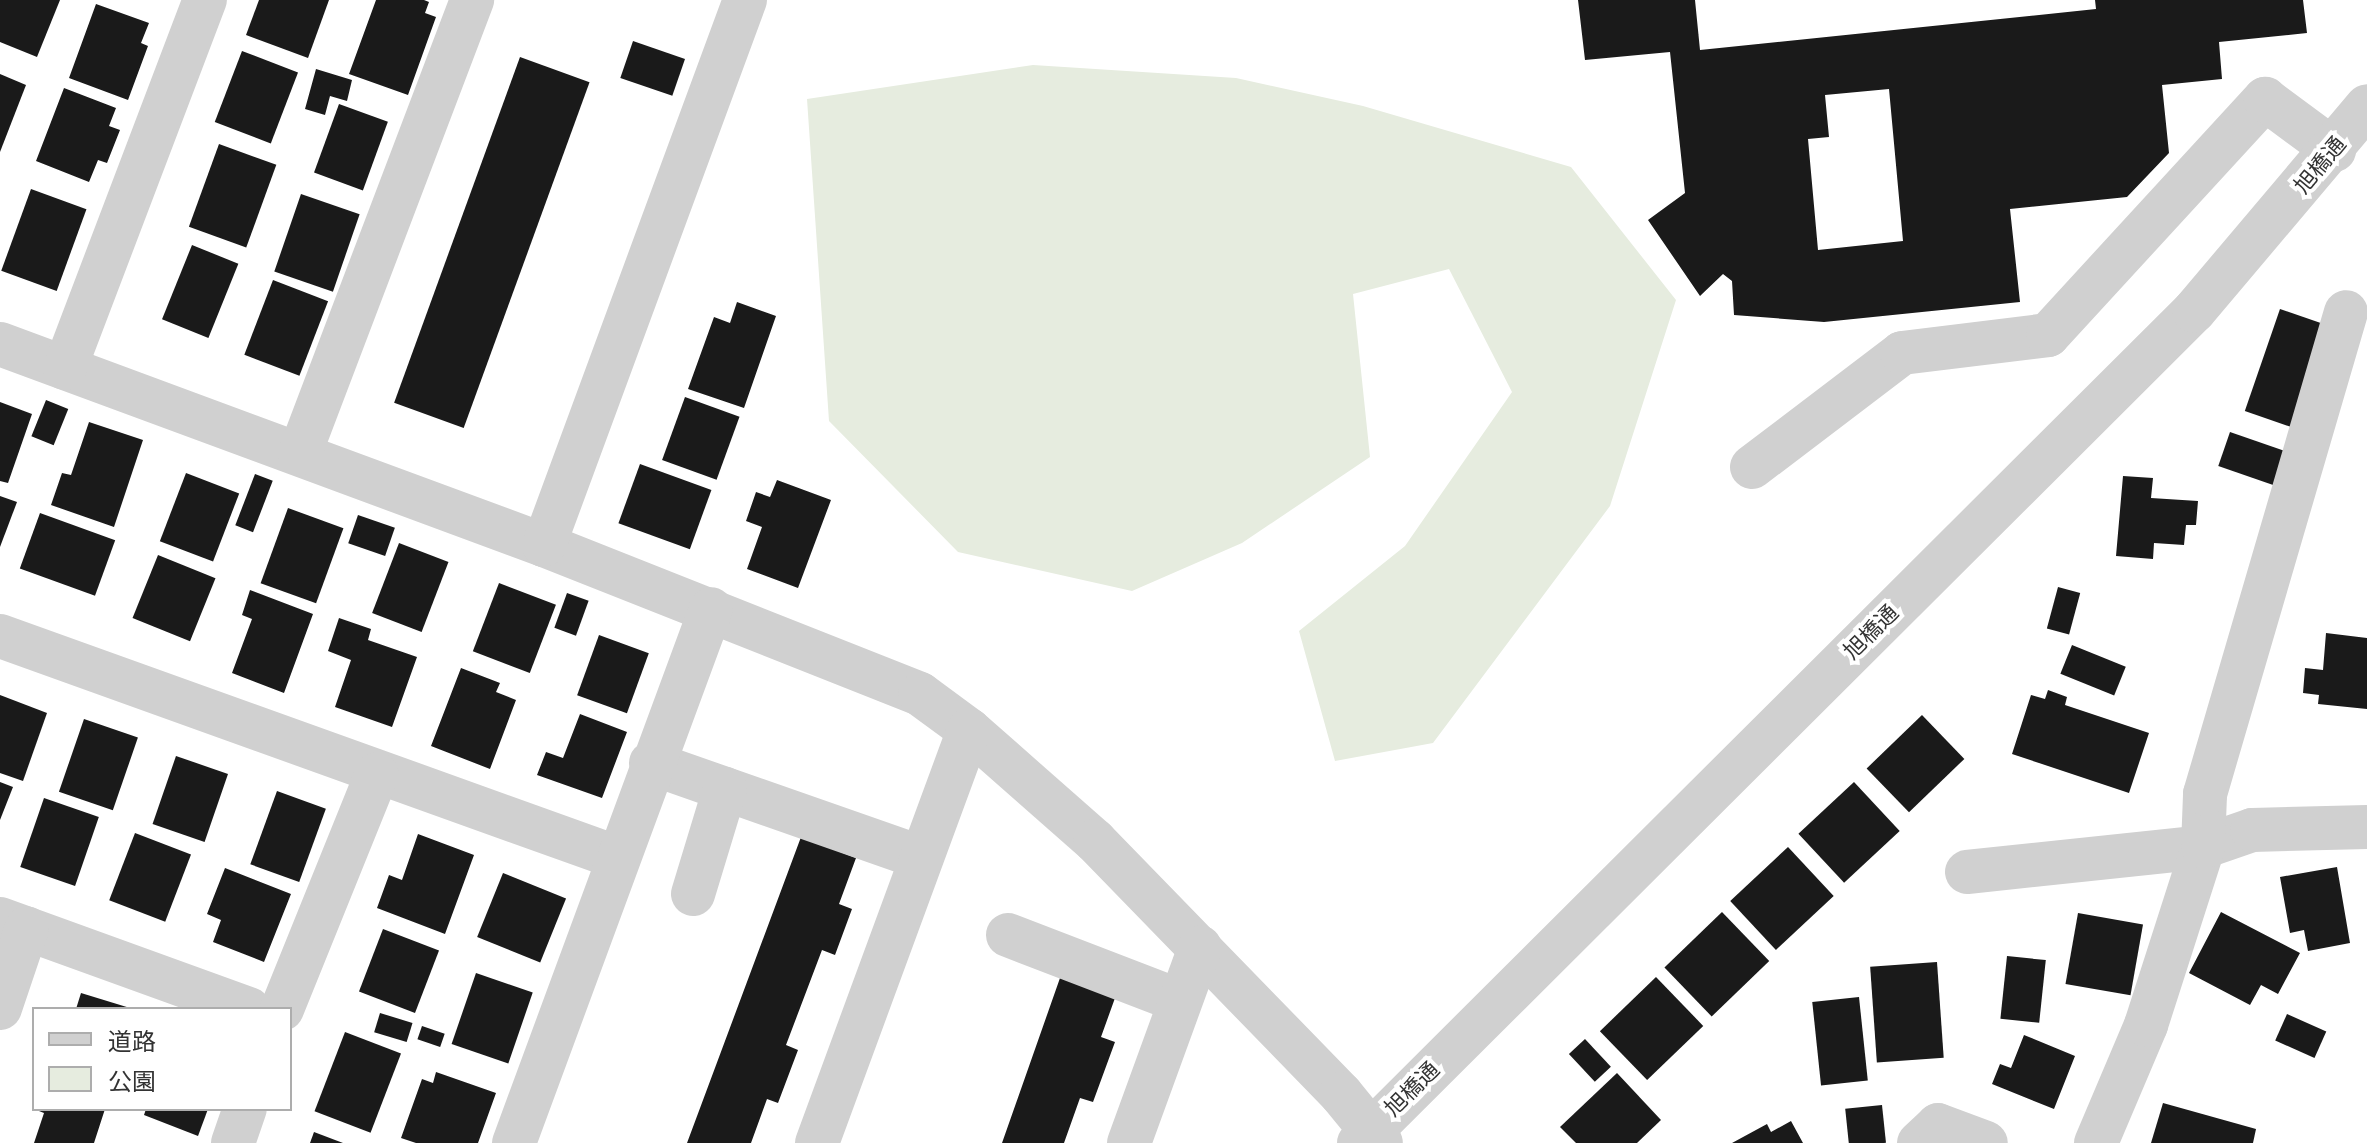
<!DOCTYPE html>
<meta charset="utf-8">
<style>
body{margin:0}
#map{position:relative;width:2367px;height:1143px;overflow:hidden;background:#fff;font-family:"Fira Sans","Noto Sans JP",sans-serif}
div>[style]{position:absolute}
.green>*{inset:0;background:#e6ecdf}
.building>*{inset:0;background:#1a1a1a;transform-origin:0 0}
.minor>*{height:44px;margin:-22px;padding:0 22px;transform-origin:22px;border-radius:22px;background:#d0d0d0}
span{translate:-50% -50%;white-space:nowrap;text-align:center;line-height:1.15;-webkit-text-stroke:8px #fff;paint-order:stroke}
.street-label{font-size:22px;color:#333}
.legend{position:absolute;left:32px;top:1007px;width:260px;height:104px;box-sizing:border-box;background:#fff;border:2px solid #adadad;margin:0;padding:10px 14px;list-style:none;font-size:24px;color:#333}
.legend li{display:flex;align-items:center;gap:16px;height:40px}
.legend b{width:40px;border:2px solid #adadad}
</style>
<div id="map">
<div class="green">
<div style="clip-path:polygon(1033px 65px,1236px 78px,1363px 106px,1571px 167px,1676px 300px,1610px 506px,1433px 743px,1335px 761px,1299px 631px,1405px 546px,1512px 392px,1449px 269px,1353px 294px,1370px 457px,1242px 543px,1132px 591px,958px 552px,829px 421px,807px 99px)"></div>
</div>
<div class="building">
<div style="clip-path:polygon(0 0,60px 0,37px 57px,0 42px)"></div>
<div style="clip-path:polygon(259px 0,329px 0,308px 58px,246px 35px)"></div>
<div style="clip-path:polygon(376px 0,424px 0,429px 2px,425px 13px,436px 17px,408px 95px,349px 74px)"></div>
<div style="clip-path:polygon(evenodd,1578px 0,1695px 0,1700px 50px,2096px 9px,2095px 0,2303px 0,2307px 33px,2219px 42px,2222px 79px,2162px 85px,2169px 153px,2127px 197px,2010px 209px,2020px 302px,1824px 322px,1734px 315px,1732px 281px,1723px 274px,1700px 296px,1648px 220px,1685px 193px,1670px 52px,1585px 60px,1578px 0,1889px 89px,1903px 241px,1818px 250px,1808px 139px,1829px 137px,1825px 95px,1889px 89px)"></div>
<div style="clip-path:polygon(96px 4px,149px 23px,141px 43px,148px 46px,128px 100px,69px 78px)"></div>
<div style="left:633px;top:41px;width:55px;height:39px;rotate:19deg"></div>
<div style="left:242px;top:51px;width:60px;height:76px;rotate:21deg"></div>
<div style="left:520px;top:57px;width:74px;height:368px;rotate:20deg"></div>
<div style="clip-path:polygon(316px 69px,352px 80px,347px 101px,330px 96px,325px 115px,305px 109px)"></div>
<div style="clip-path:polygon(0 74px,26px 85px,0 152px)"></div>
<div style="clip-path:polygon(64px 88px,116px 108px,109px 126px,120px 130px,107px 163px,98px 160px,89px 182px,36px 161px)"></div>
<div style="left:339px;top:104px;width:52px;height:73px;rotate:20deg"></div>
<div style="left:219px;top:144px;width:61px;height:88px;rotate:20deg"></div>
<div style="left:31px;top:189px;width:59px;height:87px;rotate:20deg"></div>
<div style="left:301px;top:194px;width:62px;height:82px;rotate:19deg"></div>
<div style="left:192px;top:245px;width:50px;height:80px;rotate:22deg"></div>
<div style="left:273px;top:280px;width:59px;height:80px;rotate:21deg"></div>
<div style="clip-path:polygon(737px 302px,776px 316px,744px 408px,688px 389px,714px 317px,730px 323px)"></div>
<div style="left:2280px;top:309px;width:53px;height:108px;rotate:19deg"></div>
<div style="left:685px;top:397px;width:58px;height:67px;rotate:20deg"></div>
<div style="left:46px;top:400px;width:24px;height:39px;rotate:22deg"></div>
<div style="clip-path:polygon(0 402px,32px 414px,8px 483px,0 481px)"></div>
<div style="clip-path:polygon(89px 422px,143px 440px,114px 527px,51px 505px,62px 473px,71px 475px)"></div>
<div style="left:2230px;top:432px;width:58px;height:36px;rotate:19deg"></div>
<div style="left:640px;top:464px;width:76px;height:63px;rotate:20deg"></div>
<div style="left:186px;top:473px;width:57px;height:73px;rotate:21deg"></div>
<div style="left:255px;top:474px;width:19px;height:55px;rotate:21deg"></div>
<div style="clip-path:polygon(2123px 476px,2153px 478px,2151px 498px,2198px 501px,2196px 525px,2186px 525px,2184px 545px,2154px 543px,2153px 559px,2116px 556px)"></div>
<div style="clip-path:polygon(777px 480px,831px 500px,798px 588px,747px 569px,762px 527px,746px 521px,756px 492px,770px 497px)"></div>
<div style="clip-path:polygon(0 496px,17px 502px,0 547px)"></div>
<div style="left:288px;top:508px;width:59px;height:80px;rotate:20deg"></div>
<div style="left:40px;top:513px;width:80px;height:59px;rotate:20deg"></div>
<div style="left:358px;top:515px;width:39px;height:30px;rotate:19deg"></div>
<div style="left:399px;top:543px;width:53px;height:75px;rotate:21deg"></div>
<div style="left:158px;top:555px;width:62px;height:68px;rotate:22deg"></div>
<div style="left:499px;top:583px;width:61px;height:73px;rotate:21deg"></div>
<div style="left:2058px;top:587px;width:23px;height:43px;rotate:15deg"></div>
<div style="clip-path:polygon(250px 590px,313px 614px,284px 693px,232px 673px,252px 619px,242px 615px)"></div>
<div style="left:567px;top:593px;width:23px;height:37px;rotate:20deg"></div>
<div style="clip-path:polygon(339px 618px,371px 629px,368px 640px,417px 657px,392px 727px,335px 707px,351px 660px,328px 651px)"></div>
<div style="clip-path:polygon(2326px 633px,2367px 638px,2367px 709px,2318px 704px,2319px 695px,2303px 693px,2305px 668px,2323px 670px)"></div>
<div style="left:599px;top:635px;width:53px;height:64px;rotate:20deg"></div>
<div style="left:2072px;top:645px;width:58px;height:31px;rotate:22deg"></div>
<div style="clip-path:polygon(461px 668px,500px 683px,496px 692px,516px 700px,490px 769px,431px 746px)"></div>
<div style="clip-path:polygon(2048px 690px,2067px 697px,2065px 705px,2149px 733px,2129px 793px,2012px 754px,2031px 695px,2045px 699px)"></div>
<div style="clip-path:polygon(0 695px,47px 713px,23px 781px,0 773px)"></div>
<div style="clip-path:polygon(580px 714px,627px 732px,602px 798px,537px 775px,546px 752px,563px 758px)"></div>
<div style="left:1922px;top:715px;width:61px;height:77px;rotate:46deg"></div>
<div style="left:84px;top:719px;width:57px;height:77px;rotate:19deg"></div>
<div style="left:176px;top:756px;width:55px;height:72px;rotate:19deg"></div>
<div style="clip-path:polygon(0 782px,13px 787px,0 820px)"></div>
<div style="left:1854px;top:782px;width:67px;height:76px;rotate:47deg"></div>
<div style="left:277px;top:791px;width:52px;height:78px;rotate:20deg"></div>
<div style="left:44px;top:798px;width:58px;height:73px;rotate:19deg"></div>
<div style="left:135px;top:833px;width:60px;height:72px;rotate:21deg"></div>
<div style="clip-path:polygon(418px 834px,474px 855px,445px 934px,377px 908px,389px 875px,402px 880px)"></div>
<div style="clip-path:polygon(801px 837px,856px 858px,839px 904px,852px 909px,835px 955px,822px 950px,786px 1045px,798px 1050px,778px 1103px,767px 1099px,751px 1143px,687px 1143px)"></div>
<div style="left:1788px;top:847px;width:67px;height:79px;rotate:47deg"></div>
<div style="clip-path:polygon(2337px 867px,2350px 943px,2308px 951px,2304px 930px,2290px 933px,2280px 877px)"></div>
<div style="clip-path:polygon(225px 868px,291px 894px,264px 962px,213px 942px,221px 920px,207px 914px)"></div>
<div style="left:503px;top:873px;width:68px;height:69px;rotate:22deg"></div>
<div style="left:1722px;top:912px;width:68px;height:80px;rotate:46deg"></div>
<div style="clip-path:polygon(2221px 912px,2300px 953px,2278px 994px,2261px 985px,2250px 1005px,2189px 973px)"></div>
<div style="left:2078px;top:913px;width:66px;height:72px;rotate:10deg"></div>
<div style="left:383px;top:929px;width:60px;height:67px;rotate:21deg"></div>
<div style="left:2007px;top:956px;width:39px;height:63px;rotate:6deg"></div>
<div style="left:1937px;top:962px;width:96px;height:67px;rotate:86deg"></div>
<div style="left:476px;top:973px;width:60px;height:75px;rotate:19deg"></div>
<div style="left:1656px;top:977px;width:68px;height:78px;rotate:46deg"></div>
<div style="clip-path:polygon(1060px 978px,1115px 998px,1101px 1037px,1115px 1042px,1093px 1102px,1080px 1098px,1064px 1143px,1002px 1143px)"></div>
<div style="clip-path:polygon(81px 993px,130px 1008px,130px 1009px,76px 1009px)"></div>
<div style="left:1859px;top:997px;width:84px;height:47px;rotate:84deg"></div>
<div style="left:380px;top:1013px;width:34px;height:20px;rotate:17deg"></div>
<div style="left:2287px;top:1014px;width:43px;height:29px;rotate:24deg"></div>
<div style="left:422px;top:1026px;width:24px;height:14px;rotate:19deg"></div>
<div style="left:345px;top:1032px;width:60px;height:85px;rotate:21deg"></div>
<div style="clip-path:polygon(2024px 1035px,2075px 1056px,2054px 1109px,1992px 1084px,2000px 1064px,2011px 1068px)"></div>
<div style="left:1585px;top:1039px;width:38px;height:22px;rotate:47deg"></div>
<div style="clip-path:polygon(436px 1072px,496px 1093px,478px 1143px,416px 1143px,401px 1138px,422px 1079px,433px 1083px)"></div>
<div style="clip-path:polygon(1617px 1073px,1661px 1120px,1637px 1143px,1576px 1143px,1560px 1127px)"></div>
<div style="clip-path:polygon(2163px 1103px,2256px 1129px,2253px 1143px,2151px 1143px)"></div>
<div style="left:1882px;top:1105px;width:38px;height:37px;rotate:84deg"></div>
<div style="clip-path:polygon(34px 1109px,105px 1109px,94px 1143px,34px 1143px,44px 1113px)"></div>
<div style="clip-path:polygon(146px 1109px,208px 1109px,198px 1136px,144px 1115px)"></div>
<div style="clip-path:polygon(1791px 1121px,1803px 1143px,1732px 1143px,1767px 1124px,1771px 1132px)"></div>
<div style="clip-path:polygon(314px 1132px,343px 1143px,310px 1143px)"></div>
</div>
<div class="minor">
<div style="left:0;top:344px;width:580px;rotate:20.28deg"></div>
<div style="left:544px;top:545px;width:404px;rotate:21.6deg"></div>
<div style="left:920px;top:694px;width:61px;rotate:36.3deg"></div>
<div style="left:969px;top:730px;width:168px;rotate:41.4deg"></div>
<div style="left:1095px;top:841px;width:353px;rotate:45.8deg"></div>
<div style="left:1341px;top:1094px;width:63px;rotate:50.8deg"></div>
<div style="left:65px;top:368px;width:394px;rotate:-69.2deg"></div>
<div style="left:300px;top:453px;width:485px;rotate:-69.2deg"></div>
<div style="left:1752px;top:467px;width:188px;rotate:-37.2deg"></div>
<div style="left:1902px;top:353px;width:147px;rotate:-7deg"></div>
<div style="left:2048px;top:335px;width:321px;rotate:-47.4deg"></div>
<div style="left:2265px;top:99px;width:86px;rotate:36.5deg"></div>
<div style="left:544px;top:545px;width:581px;rotate:-69.76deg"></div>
<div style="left:0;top:636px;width:654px;rotate:19.74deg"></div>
<div style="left:651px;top:763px;width:284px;rotate:19.3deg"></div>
<div style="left:1967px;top:872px;width:237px;rotate:-6deg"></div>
<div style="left:2203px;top:847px;width:52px;rotate:-19.1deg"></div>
<div style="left:2252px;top:830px;width:115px;rotate:-1.5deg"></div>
<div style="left:693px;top:894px;width:110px;rotate:-73.1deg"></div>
<div style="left:0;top:919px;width:265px;rotate:19.9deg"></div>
<div style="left:1008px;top:935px;width:184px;rotate:21deg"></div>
<div style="left:0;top:1008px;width:84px;rotate:-71.4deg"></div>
<div style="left:282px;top:1009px;width:253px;rotate:-68deg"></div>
<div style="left:233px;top:1143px;width:36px;rotate:-71deg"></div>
<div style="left:514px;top:1143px;width:569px;rotate:-69.75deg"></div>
<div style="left:817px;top:1143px;width:440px;rotate:-69.8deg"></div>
<div style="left:1129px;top:1143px;width:208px;rotate:-70deg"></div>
<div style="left:1359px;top:1143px;width:1179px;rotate:-44.9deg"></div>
<div style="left:2194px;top:311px;width:268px;rotate:-49.8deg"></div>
<div style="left:1919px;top:1143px;width:26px;rotate:-43deg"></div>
<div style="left:1938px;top:1125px;width:51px;rotate:20.6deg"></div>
<div style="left:2096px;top:1143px;width:128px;rotate:-67deg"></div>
<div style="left:2146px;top:1025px;width:187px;rotate:-72.2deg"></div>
<div style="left:2203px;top:847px;width:53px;rotate:-87.8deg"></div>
<div style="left:2205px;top:794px;width:502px;rotate:-73.69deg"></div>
</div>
<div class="street-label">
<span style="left:2320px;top:165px;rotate:-50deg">旭橋通</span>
<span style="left:1871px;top:632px;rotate:-45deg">旭橋通</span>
<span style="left:1412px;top:1089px;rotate:-45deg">旭橋通</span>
</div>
<ul class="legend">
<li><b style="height:10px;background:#d0d0d0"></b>道路</li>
<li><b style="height:22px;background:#e6ecdf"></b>公園</li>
</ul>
</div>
